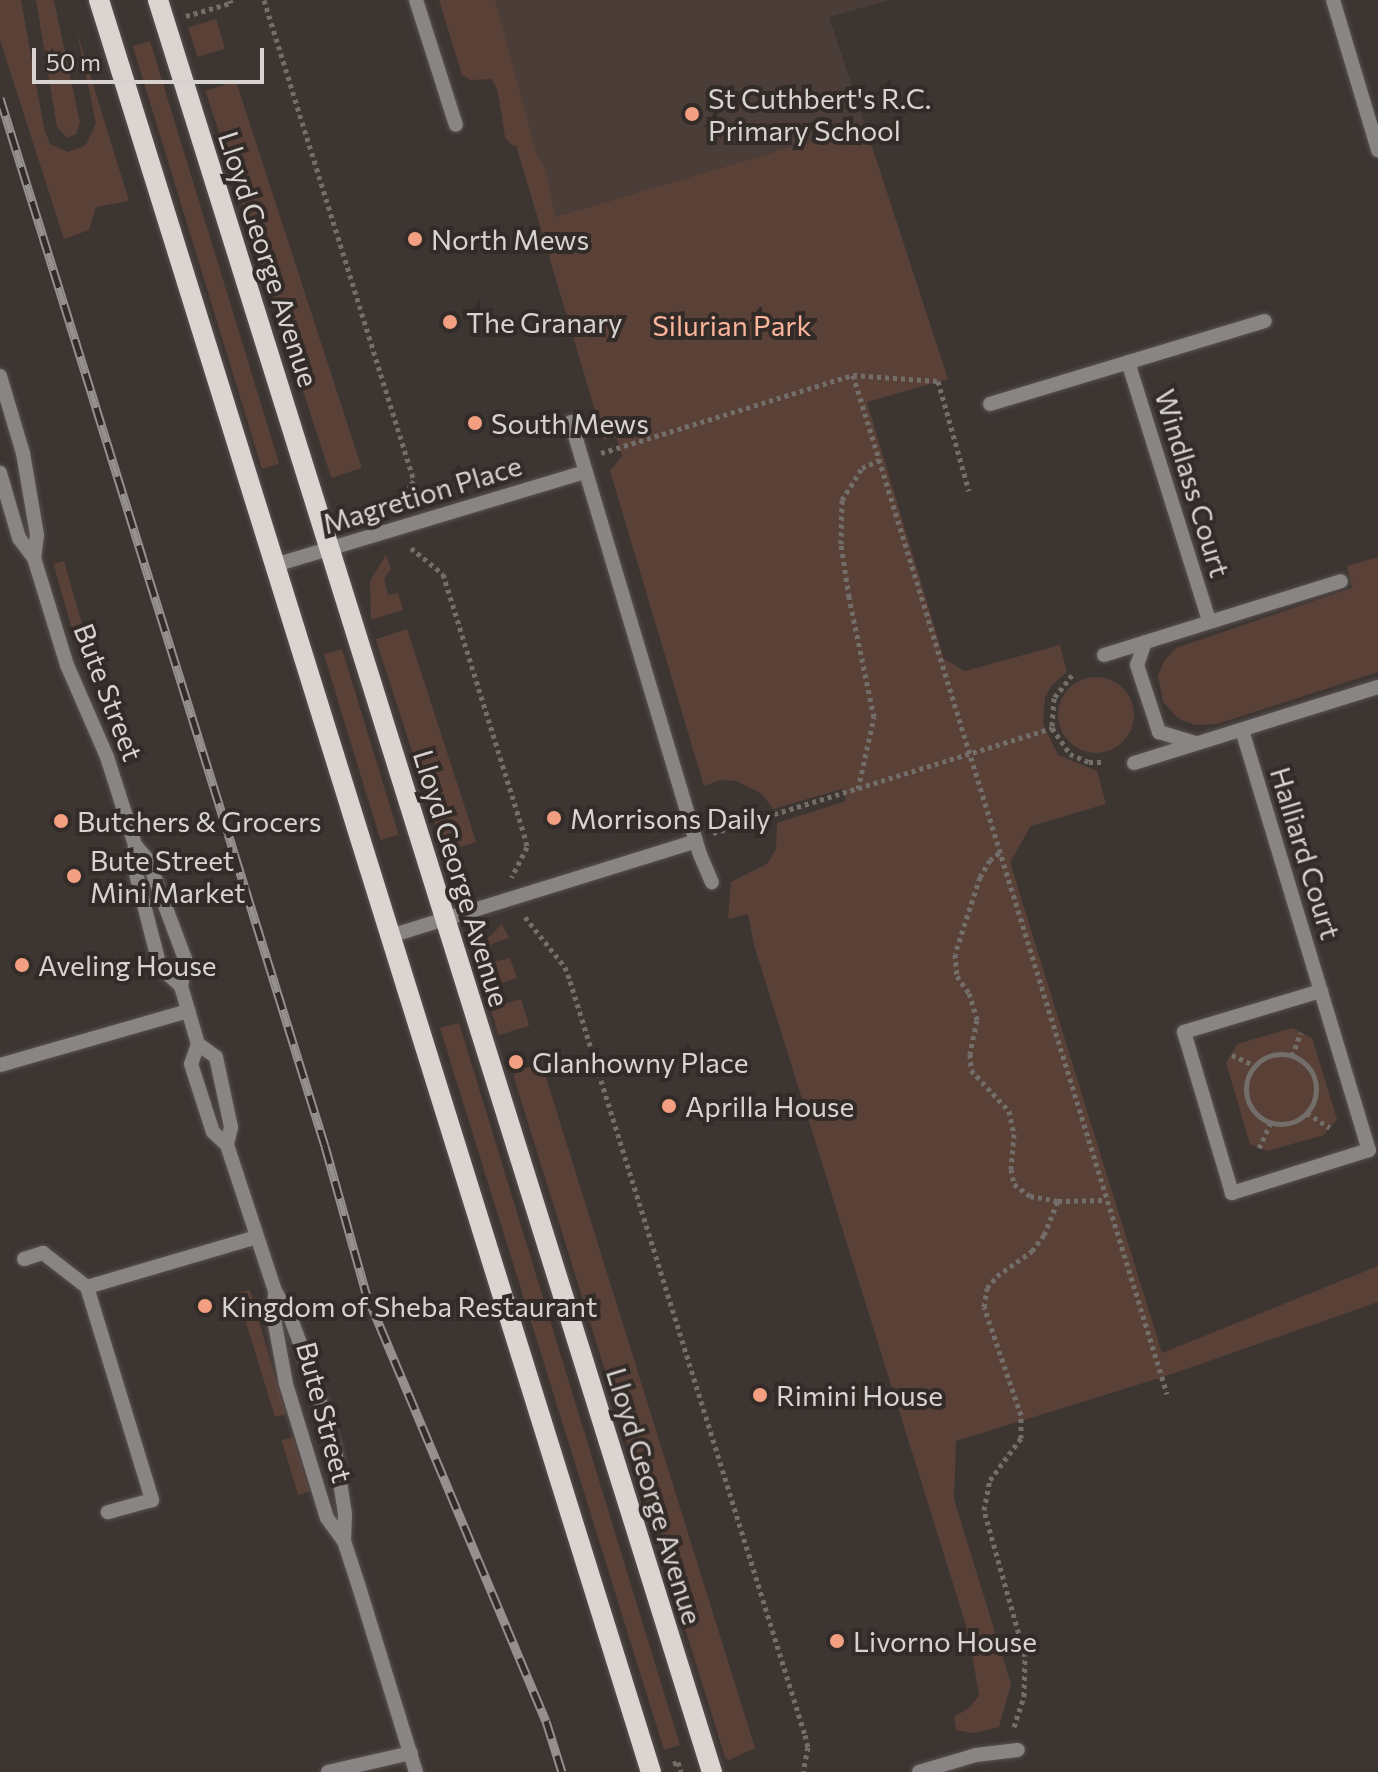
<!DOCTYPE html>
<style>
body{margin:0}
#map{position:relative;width:1378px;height:1772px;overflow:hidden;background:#3c3532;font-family:Commissioner,sans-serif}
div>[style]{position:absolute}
.built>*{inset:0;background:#4b3d38}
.green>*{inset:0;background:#5a4138;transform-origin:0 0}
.round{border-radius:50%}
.path>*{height:5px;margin-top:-2.5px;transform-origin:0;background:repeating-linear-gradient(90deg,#746e6b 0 4px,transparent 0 8px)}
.path>.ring{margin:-2.5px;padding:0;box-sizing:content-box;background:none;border:5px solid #746e6b;border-radius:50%}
.roads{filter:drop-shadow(0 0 2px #58514f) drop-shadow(0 0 2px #58514f)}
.minor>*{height:14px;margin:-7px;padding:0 7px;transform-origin:7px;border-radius:7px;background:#898584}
.major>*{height:20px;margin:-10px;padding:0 10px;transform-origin:10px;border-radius:10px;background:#dcd4d1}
.rail>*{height:9px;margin-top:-4.5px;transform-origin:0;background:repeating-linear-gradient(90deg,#322b28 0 18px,#95908e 0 36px);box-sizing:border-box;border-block:2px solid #95908e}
.dots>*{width:22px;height:22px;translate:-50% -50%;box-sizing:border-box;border:4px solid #322b28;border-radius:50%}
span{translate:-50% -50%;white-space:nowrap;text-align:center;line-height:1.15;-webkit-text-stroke:8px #322b28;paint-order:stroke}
.poi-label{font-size:28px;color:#d7d3d1}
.left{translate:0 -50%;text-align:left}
.street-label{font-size:28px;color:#d7d3d1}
.park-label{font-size:28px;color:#fcb49a}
.scale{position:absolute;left:32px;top:48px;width:232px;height:36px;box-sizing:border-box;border:4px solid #d7d3d1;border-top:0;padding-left:10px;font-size:24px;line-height:28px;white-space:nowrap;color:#d7d3d1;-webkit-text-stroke:6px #322b28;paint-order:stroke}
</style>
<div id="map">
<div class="built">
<div style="clip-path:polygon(489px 0,889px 0,829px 17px,865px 125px,554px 217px)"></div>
</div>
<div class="green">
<div style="clip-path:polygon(0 0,21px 0,44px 128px,50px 144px,68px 152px,86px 145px,96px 123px,77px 32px,129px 201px,96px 207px,89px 230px,64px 239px,0 40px)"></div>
<div style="clip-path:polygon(36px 0,54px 0,80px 123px,76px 134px,67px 138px,57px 127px)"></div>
<div style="clip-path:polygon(439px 0,495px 0,537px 156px,546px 171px,555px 217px,865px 125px,948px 379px,867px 402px,944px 659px,965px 671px,1060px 645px,1067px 672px,1051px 686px,1045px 697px,1043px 724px,1058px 755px,1097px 771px,1106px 804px,1031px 826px,1010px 862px,1162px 1353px,1378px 1266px,1378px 1302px,1169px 1375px,956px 1441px,954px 1499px,1011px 1684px,999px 1727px,974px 1733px,956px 1730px,954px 1717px,969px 1708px,979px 1696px,969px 1635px,754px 945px,748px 914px,728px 919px,731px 882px,767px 864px,776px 849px,777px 823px,846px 801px,842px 789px,773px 809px,761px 793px,736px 781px,720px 780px,704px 786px,610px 471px,622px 456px,617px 439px,610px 436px,604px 441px,516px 145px,512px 146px,505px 137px,498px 92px,492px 79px,471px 80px,462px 75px)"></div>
<div style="left:216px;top:19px;width:31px;height:29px;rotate:73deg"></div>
<div style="left:150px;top:41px;width:442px;height:18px;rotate:73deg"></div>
<div style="left:236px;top:81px;width:407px;height:32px;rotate:72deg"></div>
<div style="clip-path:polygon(386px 555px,391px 569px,384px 578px,388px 595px,398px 593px,403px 610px,371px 620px,370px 581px)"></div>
<div style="clip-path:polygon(1378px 557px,1378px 672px,1217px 724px,1195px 725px,1178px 718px,1163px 702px,1158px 676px,1164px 661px,1176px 648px,1352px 588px,1347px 566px)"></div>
<div style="left:64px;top:561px;width:71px;height:11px;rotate:74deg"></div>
<div style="left:407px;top:629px;width:224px;height:33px;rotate:72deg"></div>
<div style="left:342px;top:649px;width:194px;height:19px;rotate:73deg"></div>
<div class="round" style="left:1058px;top:677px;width:76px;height:76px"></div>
<div style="clip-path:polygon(502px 924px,509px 938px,491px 944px,493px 962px,510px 958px,517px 978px,484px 989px,480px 970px,485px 941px)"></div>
<div style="left:521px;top:999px;width:28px;height:32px;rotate:73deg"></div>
<div style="clip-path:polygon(459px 1023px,680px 1745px,664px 1750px,440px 1028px)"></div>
<div style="clip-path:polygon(1292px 1028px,1312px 1038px,1337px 1119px,1324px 1135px,1267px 1151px,1250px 1144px,1226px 1063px,1237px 1044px)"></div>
<div style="clip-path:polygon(532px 1066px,545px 1074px,755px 1748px,729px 1760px,725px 1757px,514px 1078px,515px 1072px)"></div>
<div style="clip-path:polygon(250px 1290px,286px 1414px,275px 1417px,237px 1293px)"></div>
<div style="left:293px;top:1437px;width:57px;height:12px;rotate:73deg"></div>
</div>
<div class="path">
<div style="left:264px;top:0;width:504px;rotate:72.68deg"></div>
<div style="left:414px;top:481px;width:29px;rotate:131deg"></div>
<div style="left:395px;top:503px;width:5px;rotate:68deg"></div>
<div style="left:186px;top:16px;width:47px;rotate:-16.1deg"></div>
<div style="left:231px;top:3px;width:3px;rotate:-108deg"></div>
<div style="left:853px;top:375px;width:85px;rotate:4deg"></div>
<div style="left:938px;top:381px;width:114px;rotate:74.3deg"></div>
<div style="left:601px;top:453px;width:264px;rotate:-17.2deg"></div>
<div style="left:853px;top:375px;width:1066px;rotate:72.87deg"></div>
<div style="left:411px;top:548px;width:41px;rotate:39.1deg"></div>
<div style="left:443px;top:574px;width:272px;rotate:72.7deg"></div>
<div style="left:524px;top:834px;width:13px;rotate:77deg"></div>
<div style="left:527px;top:847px;width:34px;rotate:117deg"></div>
<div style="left:1072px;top:675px;width:29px;rotate:128deg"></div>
<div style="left:1054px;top:698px;width:30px;rotate:94deg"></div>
<div style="left:1052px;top:728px;width:32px;rotate:55deg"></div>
<div style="left:1070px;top:754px;width:21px;rotate:23deg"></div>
<div style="left:1089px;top:762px;width:12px"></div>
<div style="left:858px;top:789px;width:74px;rotate:-77.5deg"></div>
<div style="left:874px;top:717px;width:123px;rotate:-101.8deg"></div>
<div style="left:849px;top:597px;width:54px;rotate:-98.6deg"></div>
<div style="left:841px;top:544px;width:44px;rotate:-88.7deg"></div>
<div style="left:842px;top:500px;width:38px;rotate:-58deg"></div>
<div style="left:862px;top:468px;width:19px;rotate:-25deg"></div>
<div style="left:713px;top:833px;width:355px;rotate:-17.2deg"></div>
<div style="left:999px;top:853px;width:11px;rotate:142deg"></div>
<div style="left:990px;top:860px;width:20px;rotate:120deg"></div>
<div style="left:980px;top:877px;width:81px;rotate:108deg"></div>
<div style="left:955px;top:954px;width:22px;rotate:85deg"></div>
<div style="left:957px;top:976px;width:21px;rotate:55deg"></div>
<div style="left:969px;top:993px;width:28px;rotate:73deg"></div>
<div style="left:977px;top:1020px;width:35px;rotate:102deg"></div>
<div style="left:970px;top:1054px;width:16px;rotate:86deg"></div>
<div style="left:971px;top:1070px;width:56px;rotate:47.2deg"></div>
<div style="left:1009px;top:1111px;width:24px;rotate:78deg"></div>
<div style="left:1014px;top:1134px;width:35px;rotate:95deg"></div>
<div style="left:1011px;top:1169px;width:15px;rotate:79deg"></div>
<div style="left:1014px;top:1184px;width:20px;rotate:37deg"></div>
<div style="left:1030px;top:1196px;width:28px;rotate:10deg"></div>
<div style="left:1058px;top:1201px;width:48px;rotate:-1.2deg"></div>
<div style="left:525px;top:917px;width:64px;rotate:51.3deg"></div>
<div style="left:565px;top:967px;width:15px;rotate:70deg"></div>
<div style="left:570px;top:981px;width:790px;rotate:72.69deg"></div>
<div style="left:805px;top:1735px;width:12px;rotate:76deg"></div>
<div style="left:808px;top:1747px;width:25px;rotate:101deg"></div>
<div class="ring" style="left:1246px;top:1054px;width:65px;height:65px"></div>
<div style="left:1232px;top:1055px;width:26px;rotate:25deg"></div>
<div style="left:1292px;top:1056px;width:25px;rotate:-69deg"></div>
<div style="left:1307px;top:1113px;width:27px;rotate:33deg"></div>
<div style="left:1259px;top:1148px;width:29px;rotate:-65deg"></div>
<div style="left:1014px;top:1727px;width:33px;rotate:-72deg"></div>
<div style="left:1024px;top:1696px;width:40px;rotate:-88.6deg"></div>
<div style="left:1025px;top:1656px;width:152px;rotate:-105.7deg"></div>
<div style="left:984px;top:1510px;width:31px;rotate:-79deg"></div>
<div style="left:990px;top:1480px;width:52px;rotate:-53.6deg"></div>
<div style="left:1021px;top:1438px;width:23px;rotate:-90deg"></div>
<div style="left:1021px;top:1415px;width:114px;rotate:-108.9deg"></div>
<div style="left:984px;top:1307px;width:19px;rotate:-81deg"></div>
<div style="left:987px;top:1288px;width:16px;rotate:-50deg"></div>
<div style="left:997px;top:1276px;width:43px;rotate:-35.5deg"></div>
<div style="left:1032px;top:1251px;width:20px;rotate:-53deg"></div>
<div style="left:1044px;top:1235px;width:37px;rotate:-68deg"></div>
<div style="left:673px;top:1764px;width:5px;rotate:-22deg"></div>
<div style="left:678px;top:1762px;width:10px;rotate:73deg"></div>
</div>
<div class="roads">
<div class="minor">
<div style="left:416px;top:0;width:131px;rotate:72.3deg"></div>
<div style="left:1333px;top:0;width:157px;rotate:73.3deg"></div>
<div style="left:1128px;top:362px;width:271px;rotate:72.6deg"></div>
<div style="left:0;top:376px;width:80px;rotate:73.4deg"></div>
<div style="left:23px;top:453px;width:83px;rotate:80.3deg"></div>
<div style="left:37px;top:535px;width:23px;rotate:97deg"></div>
<div style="left:34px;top:558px;width:25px;rotate:-127deg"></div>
<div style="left:19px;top:538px;width:68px;rotate:-106.3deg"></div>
<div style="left:990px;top:404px;width:287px;rotate:-16.8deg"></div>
<div style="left:571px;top:422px;width:449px;rotate:73.4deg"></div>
<div style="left:699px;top:852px;width:33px;rotate:67deg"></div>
<div style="left:34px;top:558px;width:112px;rotate:72.9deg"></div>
<div style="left:67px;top:665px;width:100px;rotate:66.5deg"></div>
<div style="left:107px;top:757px;width:92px;rotate:72.3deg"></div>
<div style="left:135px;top:845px;width:20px;rotate:49deg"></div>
<div style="left:148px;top:860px;width:106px;rotate:69.5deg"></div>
<div style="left:185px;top:959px;width:27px;rotate:98deg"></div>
<div style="left:181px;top:986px;width:60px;rotate:73.7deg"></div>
<div style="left:198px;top:1044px;width:21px;rotate:109deg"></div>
<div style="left:191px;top:1064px;width:71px;rotate:72.1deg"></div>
<div style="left:213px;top:1132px;width:19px;rotate:43deg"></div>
<div style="left:227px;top:1145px;width:154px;rotate:71.8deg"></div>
<div style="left:275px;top:1291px;width:29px;rotate:59deg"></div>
<div style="left:290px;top:1316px;width:67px;rotate:69.9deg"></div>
<div style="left:313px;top:1379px;width:74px;rotate:72.8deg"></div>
<div style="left:335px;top:1450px;width:65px;rotate:81.1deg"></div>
<div style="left:345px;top:1514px;width:27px;rotate:92deg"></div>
<div style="left:275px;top:565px;width:324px;rotate:-16.7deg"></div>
<div style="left:1145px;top:642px;width:24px;rotate:109deg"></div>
<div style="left:1137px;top:665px;width:71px;rotate:71.8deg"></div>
<div style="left:1159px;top:732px;width:37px;rotate:17deg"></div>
<div style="left:1104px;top:655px;width:248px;rotate:-17.3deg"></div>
<div style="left:1242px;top:730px;width:439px;rotate:73.2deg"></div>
<div style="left:1369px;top:1150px;width:144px;rotate:162.6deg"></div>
<div style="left:1232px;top:1193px;width:168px;rotate:-106.6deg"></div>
<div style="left:1184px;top:1032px;width:143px;rotate:-16.7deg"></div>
<div style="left:1134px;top:763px;width:256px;rotate:-17.3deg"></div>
<div style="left:135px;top:845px;width:17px;rotate:97deg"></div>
<div style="left:133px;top:862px;width:108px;rotate:75.6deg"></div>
<div style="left:160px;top:967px;width:28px;rotate:42deg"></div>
<div style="left:390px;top:936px;width:320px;rotate:-17.2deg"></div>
<div style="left:198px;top:1044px;width:22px;rotate:36deg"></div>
<div style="left:216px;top:1057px;width:72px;rotate:77.9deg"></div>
<div style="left:231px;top:1127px;width:18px;rotate:103deg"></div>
<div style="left:0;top:1065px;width:196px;rotate:-16deg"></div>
<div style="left:24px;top:1259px;width:20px;rotate:-18deg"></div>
<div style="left:43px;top:1253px;width:56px;rotate:37.7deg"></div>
<div style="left:87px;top:1287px;width:223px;rotate:73deg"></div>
<div style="left:152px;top:1500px;width:46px;rotate:164.7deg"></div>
<div style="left:87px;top:1287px;width:177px;rotate:-16.4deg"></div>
<div style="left:275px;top:1292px;width:27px;rotate:92deg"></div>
<div style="left:274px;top:1319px;width:66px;rotate:79.5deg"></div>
<div style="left:286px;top:1384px;width:140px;rotate:73deg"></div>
<div style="left:327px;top:1518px;width:29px;rotate:54deg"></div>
<div style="left:344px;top:1541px;width:48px;rotate:71.9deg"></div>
<div style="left:359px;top:1587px;width:194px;rotate:72.9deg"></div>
<div style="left:328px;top:1772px;width:85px;rotate:-12.9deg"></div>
<div style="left:919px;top:1772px;width:59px;rotate:-16.6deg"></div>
<div style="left:976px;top:1755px;width:42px;rotate:-6.8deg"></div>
</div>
<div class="major">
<div style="left:99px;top:0;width:1856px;rotate:72.7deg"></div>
<div style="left:158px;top:0;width:1857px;rotate:72.64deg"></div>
</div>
</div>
<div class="rail">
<div style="left:0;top:98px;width:1097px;rotate:72.77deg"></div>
<div style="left:325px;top:1146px;width:153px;rotate:74.4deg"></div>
<div style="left:366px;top:1293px;width:464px;rotate:67.2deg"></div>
<div style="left:546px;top:1721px;width:53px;rotate:72.6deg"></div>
</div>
<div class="dots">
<div style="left:692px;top:114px;background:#f3a082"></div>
<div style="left:415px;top:239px;background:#f3a082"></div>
<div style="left:450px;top:322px;background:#f3a082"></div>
<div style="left:475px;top:423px;background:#f3a082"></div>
<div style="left:554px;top:818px;background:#f3a082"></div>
<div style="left:61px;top:821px;background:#f3a082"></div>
<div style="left:74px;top:876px;background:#f3a082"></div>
<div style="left:22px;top:965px;background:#f3a082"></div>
<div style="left:516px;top:1062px;background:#f3a082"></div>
<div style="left:669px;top:1106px;background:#f3a082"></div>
<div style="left:205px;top:1306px;background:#f3a082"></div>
<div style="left:760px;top:1395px;background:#f3a082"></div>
<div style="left:837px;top:1641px;background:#f3a082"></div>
</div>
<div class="poi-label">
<span class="left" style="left:708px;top:114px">St Cuthbert's R.C.<br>Primary School</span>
<span class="left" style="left:431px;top:239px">North Mews</span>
<span class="left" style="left:466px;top:322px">The Granary</span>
<span class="left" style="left:491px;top:423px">South Mews</span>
<span class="left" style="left:570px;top:818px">Morrisons Daily</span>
<span class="left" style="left:77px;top:821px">Butchers &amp; Grocers</span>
<span class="left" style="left:90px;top:876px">Bute Street<br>Mini Market</span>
<span class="left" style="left:38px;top:965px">Aveling House</span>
<span class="left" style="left:532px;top:1062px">Glanhowny Place</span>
<span class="left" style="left:685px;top:1106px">Aprilla House</span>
<span class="left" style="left:221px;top:1306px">Kingdom of Sheba Restaurant</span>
<span class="left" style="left:776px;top:1395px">Rimini House</span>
<span class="left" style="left:853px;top:1641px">Livorno House</span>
</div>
<div class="street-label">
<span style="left:269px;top:259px;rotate:72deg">Lloyd George Avenue</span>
<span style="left:1193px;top:483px;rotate:73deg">Windlass Court</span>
<span style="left:422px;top:494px;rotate:-17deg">Magretion Place</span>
<span style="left:109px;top:692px;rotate:69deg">Bute Street</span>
<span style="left:1306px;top:853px;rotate:73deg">Halliard Court</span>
<span style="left:462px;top:878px;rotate:73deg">Lloyd George Avenue</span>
<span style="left:325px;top:1412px;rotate:75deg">Bute Street</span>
<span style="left:655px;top:1496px;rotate:73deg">Lloyd George Avenue</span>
</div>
<div class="park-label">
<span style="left:732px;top:325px">Silurian Park</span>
</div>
<div class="scale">50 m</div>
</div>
